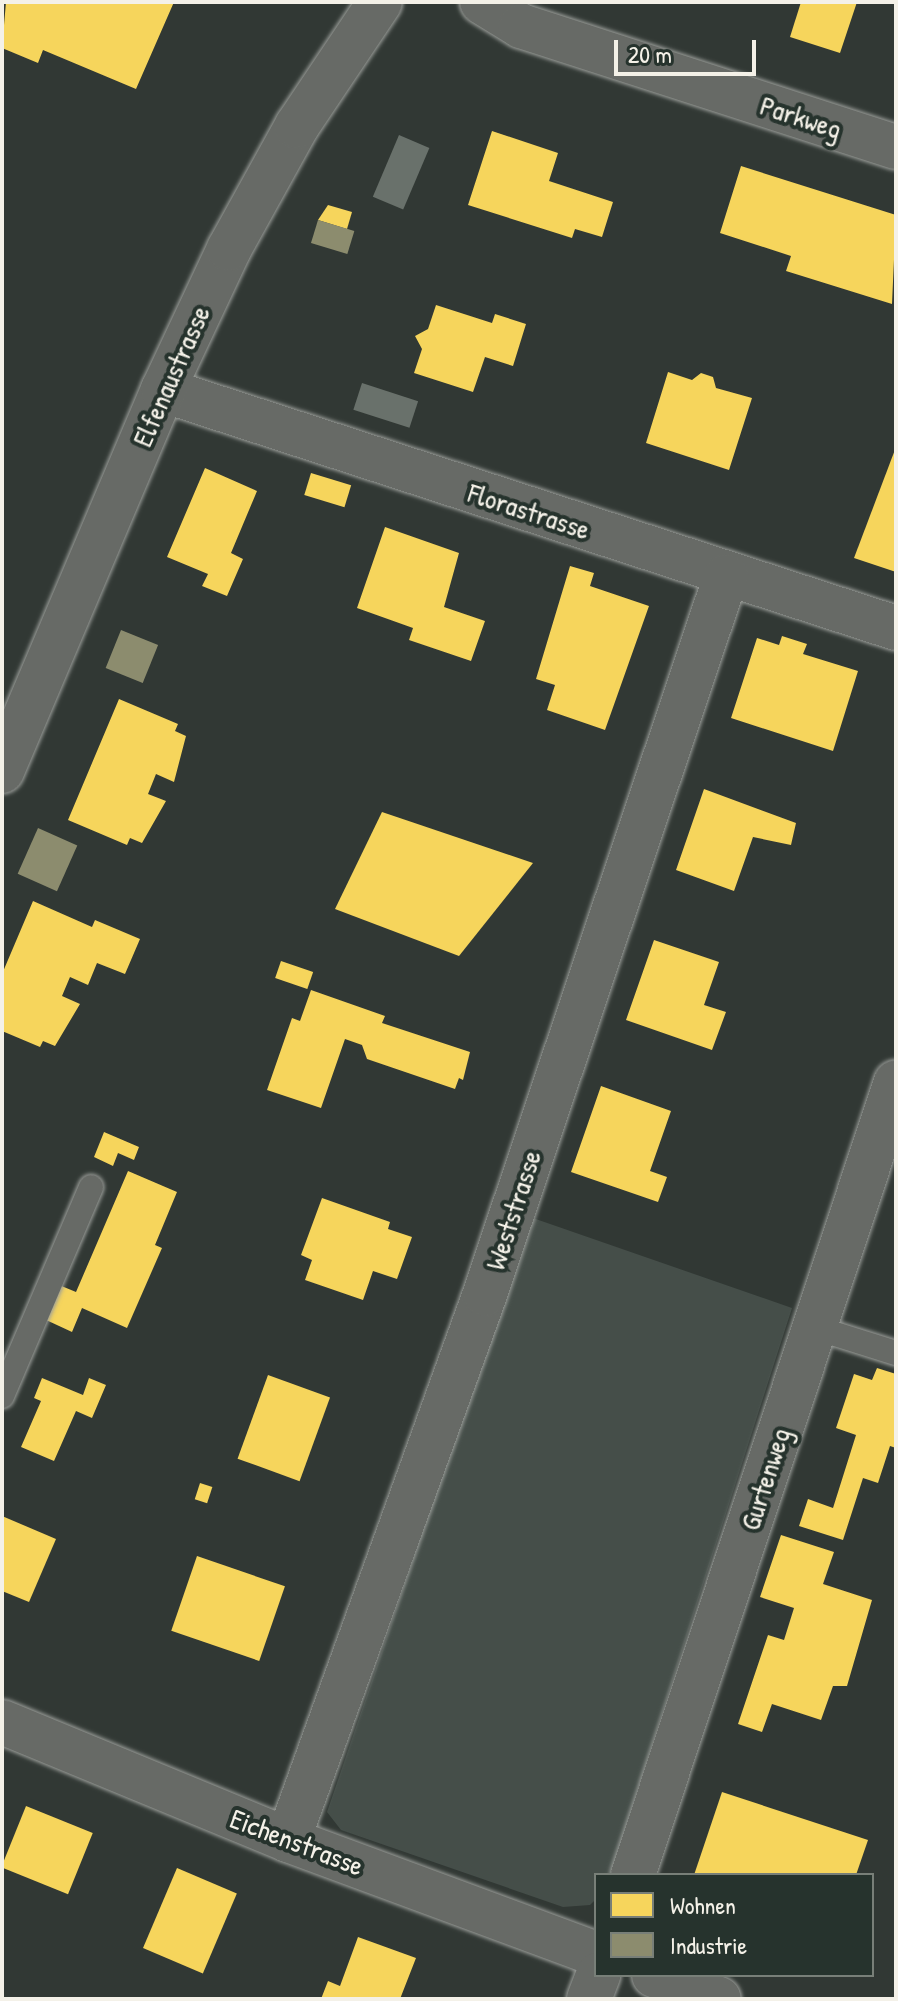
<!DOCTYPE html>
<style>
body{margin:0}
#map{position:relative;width:898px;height:2001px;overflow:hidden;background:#313834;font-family:"Patrick Hand",sans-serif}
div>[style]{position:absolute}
.green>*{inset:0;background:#454e49}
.water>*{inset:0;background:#69716b;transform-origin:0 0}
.homes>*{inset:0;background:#f6d55c;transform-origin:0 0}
.industry>*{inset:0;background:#8c8c6e;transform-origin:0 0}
.roads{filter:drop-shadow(0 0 2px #9a9d99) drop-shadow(0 0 2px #9a9d99)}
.service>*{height:24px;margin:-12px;padding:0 12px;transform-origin:12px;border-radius:12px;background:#676a66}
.minor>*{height:44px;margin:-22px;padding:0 22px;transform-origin:22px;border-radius:22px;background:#676a66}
span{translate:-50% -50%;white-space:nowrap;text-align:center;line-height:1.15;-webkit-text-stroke:8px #26332d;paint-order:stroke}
.street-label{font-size:28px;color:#f4f1e8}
.frame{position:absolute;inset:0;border:4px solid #f4f1e8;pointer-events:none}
.legend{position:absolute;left:594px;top:1873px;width:280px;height:104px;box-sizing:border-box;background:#26332d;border:2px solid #787f78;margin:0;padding:10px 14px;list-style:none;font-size:24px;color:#f4f1e8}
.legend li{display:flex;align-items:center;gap:16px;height:40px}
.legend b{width:40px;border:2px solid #787f78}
.scale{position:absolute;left:614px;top:40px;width:142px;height:36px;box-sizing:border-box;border:4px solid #f4f1e8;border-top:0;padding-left:10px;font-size:24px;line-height:28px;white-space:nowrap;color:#f4f1e8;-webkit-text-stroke:6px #26332d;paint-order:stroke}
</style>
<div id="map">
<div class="green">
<div style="clip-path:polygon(530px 1217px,792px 1308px,610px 1875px,596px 1875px,596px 1899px,590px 1905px,563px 1907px,341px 1830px,327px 1812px)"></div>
</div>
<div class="water">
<div style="left:399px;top:135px;width:33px;height:67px;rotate:23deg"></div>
<div style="left:362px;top:383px;width:59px;height:28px;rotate:18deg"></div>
</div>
<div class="homes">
<div style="clip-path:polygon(6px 2px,174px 2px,136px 89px,43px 50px,38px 63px,2px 48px)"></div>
<div style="clip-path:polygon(801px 2px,857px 2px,840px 53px,790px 37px)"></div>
<div style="clip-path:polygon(492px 131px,558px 153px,549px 181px,613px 202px,602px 237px,575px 229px,572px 238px,468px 205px)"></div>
<div style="clip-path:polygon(741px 166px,896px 215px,892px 304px,786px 271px,791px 256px,720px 233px)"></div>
<div style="clip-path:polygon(328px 205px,352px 212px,347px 229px,318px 220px)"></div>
<div style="clip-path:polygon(436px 305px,492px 323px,495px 314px,526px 324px,513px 366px,485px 357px,473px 392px,414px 373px,422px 349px,415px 336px,428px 329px)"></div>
<div style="clip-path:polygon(668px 372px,692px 380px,701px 373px,713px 377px,716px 388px,752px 398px,729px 470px,646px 443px)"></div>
<div style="clip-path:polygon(896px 447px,896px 572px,854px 558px)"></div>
<div style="clip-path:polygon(205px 468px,257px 491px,231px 553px,243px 559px,227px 596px,202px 586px,208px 574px,167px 557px)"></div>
<div style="left:311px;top:473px;width:42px;height:23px;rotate:17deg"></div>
<div style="clip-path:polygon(385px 527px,459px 553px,444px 607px,485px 621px,471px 661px,409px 640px,413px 628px,357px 608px)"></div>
<div style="clip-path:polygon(570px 566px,594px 573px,590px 586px,649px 606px,605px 730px,547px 710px,555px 685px,536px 679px)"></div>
<div style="clip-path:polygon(782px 636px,807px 644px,803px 654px,858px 671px,833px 751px,731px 718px,757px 638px,779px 645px)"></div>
<div style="clip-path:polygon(119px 699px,178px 724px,175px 731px,186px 736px,174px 782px,156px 774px,148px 794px,166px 801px,142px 843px,130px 838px,127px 845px,68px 820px)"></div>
<div style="clip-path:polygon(704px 789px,796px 823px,791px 845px,753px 837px,734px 891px,676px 870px)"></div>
<div style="clip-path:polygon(382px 812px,533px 863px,459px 956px,335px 909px)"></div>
<div style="clip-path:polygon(33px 901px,92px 927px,95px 920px,140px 939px,125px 974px,97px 963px,88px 985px,70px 977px,62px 996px,80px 1004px,55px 1046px,43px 1041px,40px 1047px,2px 1031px,2px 974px)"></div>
<div style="clip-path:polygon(654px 940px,719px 962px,704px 1005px,726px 1012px,712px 1050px,626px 1020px)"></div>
<div style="left:281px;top:961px;width:34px;height:18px;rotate:19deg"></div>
<div style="clip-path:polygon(311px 990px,385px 1016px,382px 1023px,470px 1052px,463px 1080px,459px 1078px,455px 1089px,367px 1059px,362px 1045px,345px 1039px,321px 1108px,267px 1090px,292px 1018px,300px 1021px)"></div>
<div style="clip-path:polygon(601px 1086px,671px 1111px,650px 1171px,667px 1177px,658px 1202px,571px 1172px)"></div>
<div style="clip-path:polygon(104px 1132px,139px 1147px,134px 1160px,118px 1153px,113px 1166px,94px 1157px)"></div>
<div style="clip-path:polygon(128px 1171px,177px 1192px,155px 1245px,162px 1248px,127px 1328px,82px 1308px,72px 1332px,44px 1319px,59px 1285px,76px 1292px)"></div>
<div style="clip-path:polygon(322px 1198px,390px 1222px,388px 1229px,412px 1237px,397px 1279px,373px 1271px,363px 1300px,305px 1280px,312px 1260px,301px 1255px)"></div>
<div style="clip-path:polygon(877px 1368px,896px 1374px,896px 1448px,890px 1446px,878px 1483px,863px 1478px,843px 1540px,799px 1526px,808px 1499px,833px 1508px,856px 1435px,836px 1428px,854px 1374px,872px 1380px)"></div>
<div style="left:268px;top:1375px;width:66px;height:89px;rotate:20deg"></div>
<div style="clip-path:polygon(42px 1378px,83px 1395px,89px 1378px,106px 1385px,92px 1418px,76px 1411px,54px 1461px,21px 1447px,41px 1401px,34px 1398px)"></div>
<div style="left:200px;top:1483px;width:13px;height:17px;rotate:18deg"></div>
<div style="clip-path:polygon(2px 1516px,56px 1539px,29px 1602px,2px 1591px)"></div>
<div style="clip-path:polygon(781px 1535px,834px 1552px,823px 1584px,872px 1600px,847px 1686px,833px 1686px,821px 1720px,772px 1704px,762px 1732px,738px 1724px,768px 1635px,784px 1640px,794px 1608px,760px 1597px)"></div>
<div style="left:197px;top:1556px;width:93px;height:79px;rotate:19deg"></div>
<div style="clip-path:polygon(722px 1792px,868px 1840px,856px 1875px,694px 1875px)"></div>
<div style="left:26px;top:1806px;width:72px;height:66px;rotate:22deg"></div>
<div style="left:177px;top:1868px;width:65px;height:87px;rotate:23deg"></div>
<div style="clip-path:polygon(358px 1937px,416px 1958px,400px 1999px,321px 1999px,328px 1981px,340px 1986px)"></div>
</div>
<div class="industry">
<div style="left:318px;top:220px;width:38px;height:24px;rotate:17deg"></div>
<div style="left:121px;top:630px;width:40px;height:41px;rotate:22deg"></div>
<div style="left:38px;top:828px;width:43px;height:50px;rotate:24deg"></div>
</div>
<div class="roads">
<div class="service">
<div style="left:816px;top:1328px;width:84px;rotate:17.4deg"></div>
<div style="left:2px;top:1396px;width:227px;rotate:-66.9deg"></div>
</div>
<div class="minor">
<div style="left:482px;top:2px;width:46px;rotate:31.6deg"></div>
<div style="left:521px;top:26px;width:394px;rotate:17.9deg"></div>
<div style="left:163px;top:390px;width:771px;rotate:17.99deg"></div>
<div style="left:2px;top:771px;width:414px;rotate:-67.1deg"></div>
<div style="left:163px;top:390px;width:156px;rotate:-64.9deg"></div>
<div style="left:229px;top:249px;width:141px;rotate:-61.1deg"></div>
<div style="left:297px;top:126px;width:149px;rotate:-56.2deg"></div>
<div style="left:2px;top:1722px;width:309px;rotate:22.4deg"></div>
<div style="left:288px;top:1840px;width:328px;rotate:20.3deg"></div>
<div style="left:288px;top:1840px;width:580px;rotate:-70.16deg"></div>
<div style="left:485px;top:1294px;width:757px;rotate:-71.45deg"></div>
<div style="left:633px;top:1875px;width:835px;rotate:-71.65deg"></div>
<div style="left:654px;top:1975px;width:69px;rotate:20.3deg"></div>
<div style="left:589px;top:1999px;width:26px;rotate:-69deg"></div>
</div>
</div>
<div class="street-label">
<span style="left:801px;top:117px;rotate:18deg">Parkweg</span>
<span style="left:171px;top:376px;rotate:-66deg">Elfenaustrasse</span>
<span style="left:529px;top:511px;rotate:18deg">Florastrasse</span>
<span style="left:513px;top:1210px;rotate:-72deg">Weststrasse</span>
<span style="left:765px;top:1479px;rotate:-72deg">Gurtenweg</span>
<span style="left:297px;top:1842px;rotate:21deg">Eichenstrasse</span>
</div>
<div class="frame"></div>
<ul class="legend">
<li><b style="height:22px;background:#f6d55c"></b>Wohnen</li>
<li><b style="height:22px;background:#8c8c6e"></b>Industrie</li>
</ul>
<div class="scale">20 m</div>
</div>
